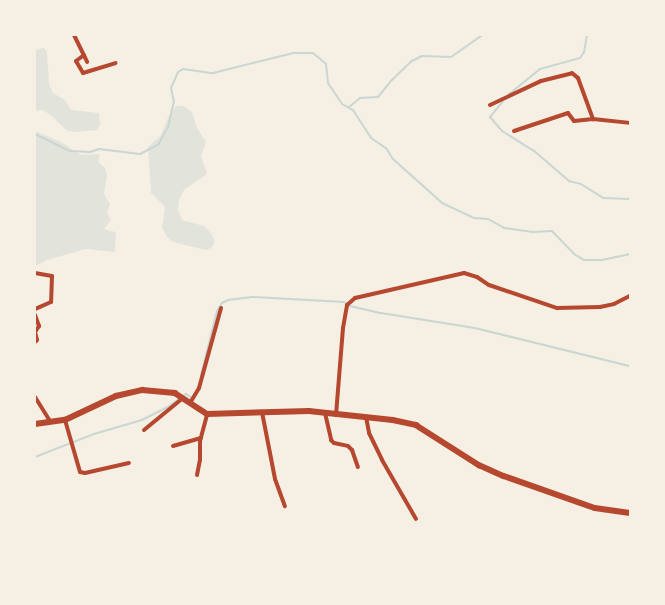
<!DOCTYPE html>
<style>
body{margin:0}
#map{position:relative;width:665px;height:605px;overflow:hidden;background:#f6efe4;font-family:Figtree,sans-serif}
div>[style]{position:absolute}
.green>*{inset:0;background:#e2e4dc}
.stream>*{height:2px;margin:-1px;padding:0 1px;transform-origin:1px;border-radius:1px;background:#c9d6d2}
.minor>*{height:4px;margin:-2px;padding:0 2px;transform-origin:2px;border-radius:2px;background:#b5482f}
.primary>*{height:5.5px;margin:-2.75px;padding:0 2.75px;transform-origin:2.75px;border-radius:2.75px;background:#b5482f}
span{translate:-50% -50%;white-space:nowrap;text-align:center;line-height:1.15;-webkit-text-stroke:5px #f6efe4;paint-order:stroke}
.frame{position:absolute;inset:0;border:36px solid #f6efe4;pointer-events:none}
</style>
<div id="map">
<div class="green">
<div style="clip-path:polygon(44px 48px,47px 52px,49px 84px,53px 93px,65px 100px,71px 110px,99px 113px,100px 125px,97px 130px,75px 132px,66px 130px,52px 116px,43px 110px,35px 111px,35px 50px)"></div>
<div style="clip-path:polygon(176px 106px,184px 106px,192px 112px,197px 128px,206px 142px,201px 156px,207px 174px,184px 190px,179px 200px,178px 209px,182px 220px,204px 226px,211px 233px,214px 239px,214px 244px,211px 248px,206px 250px,173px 242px,168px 238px,162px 228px,165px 207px,151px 193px,148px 147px,161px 135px,169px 115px)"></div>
<div style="clip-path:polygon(35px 131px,61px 142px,81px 155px,100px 154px,98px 162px,105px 168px,107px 176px,104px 194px,110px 204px,107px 212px,111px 220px,104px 229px,115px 232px,116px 234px,115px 252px,86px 249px,47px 260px,35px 266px)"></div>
</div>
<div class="stream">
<div style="left:508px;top:95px;width:41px;rotate:-39.1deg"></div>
<div style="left:540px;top:69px;width:41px;rotate:-15.4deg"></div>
<div style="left:580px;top:58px;width:7px;rotate:-56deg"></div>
<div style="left:584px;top:52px;width:17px;rotate:-80deg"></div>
<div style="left:503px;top:101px;width:21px;rotate:129deg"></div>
<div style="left:490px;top:117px;width:18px;rotate:49deg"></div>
<div style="left:502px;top:131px;width:36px;rotate:32deg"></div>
<div style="left:533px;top:150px;width:48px;rotate:40.7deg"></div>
<div style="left:569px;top:181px;width:12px;rotate:14deg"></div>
<div style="left:581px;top:184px;width:26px;rotate:32deg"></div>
<div style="left:603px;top:198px;width:27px;rotate:2deg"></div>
<div style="left:349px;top:107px;width:14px;rotate:-39deg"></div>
<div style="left:360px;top:98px;width:18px;rotate:-3deg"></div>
<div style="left:378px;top:97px;width:22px;rotate:-51deg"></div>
<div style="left:392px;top:80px;width:28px;rotate:-44deg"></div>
<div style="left:412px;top:61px;width:11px;rotate:-27deg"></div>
<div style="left:422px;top:56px;width:29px;rotate:2deg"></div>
<div style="left:451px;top:57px;width:39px;rotate:-35deg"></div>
<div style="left:35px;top:134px;width:39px;rotate:26deg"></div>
<div style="left:70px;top:151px;width:20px;rotate:3deg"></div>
<div style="left:90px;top:152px;width:9px;rotate:-18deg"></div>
<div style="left:99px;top:149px;width:41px;rotate:7deg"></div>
<div style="left:140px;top:154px;width:20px;rotate:-27deg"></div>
<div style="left:158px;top:145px;width:21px;rotate:-61deg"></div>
<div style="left:168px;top:127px;width:26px;rotate:-77deg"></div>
<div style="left:174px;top:102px;width:14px;rotate:-102deg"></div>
<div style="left:171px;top:88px;width:17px;rotate:-66deg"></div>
<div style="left:178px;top:72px;width:6px;rotate:-31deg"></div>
<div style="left:183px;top:69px;width:30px;rotate:8deg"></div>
<div style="left:213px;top:73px;width:82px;rotate:-14deg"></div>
<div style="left:293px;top:53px;width:20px"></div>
<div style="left:313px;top:53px;width:17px;rotate:40deg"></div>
<div style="left:326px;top:64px;width:19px;rotate:84deg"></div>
<div style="left:328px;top:83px;width:25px;rotate:56deg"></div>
<div style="left:342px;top:104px;width:13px;rotate:29deg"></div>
<div style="left:353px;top:110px;width:33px;rotate:57deg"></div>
<div style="left:371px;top:138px;width:18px;rotate:34deg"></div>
<div style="left:386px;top:148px;width:13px;rotate:58deg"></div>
<div style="left:393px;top:159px;width:66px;rotate:41.9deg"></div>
<div style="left:442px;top:203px;width:35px;rotate:25deg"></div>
<div style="left:474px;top:218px;width:14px;rotate:4deg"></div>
<div style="left:488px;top:219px;width:18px;rotate:29deg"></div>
<div style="left:504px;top:228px;width:29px;rotate:8deg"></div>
<div style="left:533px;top:232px;width:19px;rotate:-3deg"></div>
<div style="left:552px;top:231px;width:32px;rotate:46deg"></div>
<div style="left:574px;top:254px;width:12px;rotate:31deg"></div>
<div style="left:584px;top:260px;width:18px"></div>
<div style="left:602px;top:260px;width:29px;rotate:-12deg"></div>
<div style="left:201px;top:375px;width:66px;rotate:-76deg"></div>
<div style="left:217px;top:311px;width:9px;rotate:-58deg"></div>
<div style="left:222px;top:303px;width:7px;rotate:-27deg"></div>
<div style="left:228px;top:300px;width:24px;rotate:-7deg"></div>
<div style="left:252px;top:297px;width:92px;rotate:3.1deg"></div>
<div style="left:344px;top:302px;width:7px;rotate:34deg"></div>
<div style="left:350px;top:306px;width:32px;rotate:13deg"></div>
<div style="left:381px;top:313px;width:95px;rotate:9.1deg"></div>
<div style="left:475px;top:328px;width:160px;rotate:13.8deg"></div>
<div style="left:183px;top:396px;width:4px;rotate:-34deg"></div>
<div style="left:186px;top:394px;width:7px;rotate:34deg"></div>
<div style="left:35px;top:457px;width:63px;rotate:-21.3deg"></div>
<div style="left:94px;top:434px;width:50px;rotate:-16.3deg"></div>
<div style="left:142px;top:420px;width:29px;rotate:-27deg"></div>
<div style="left:168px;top:407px;width:14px;rotate:-36deg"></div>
</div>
<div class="minor">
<div style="left:74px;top:35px;width:30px;rotate:64deg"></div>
<div style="left:84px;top:55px;width:10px;rotate:143deg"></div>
<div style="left:76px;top:61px;width:14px;rotate:60deg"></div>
<div style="left:83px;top:73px;width:34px;rotate:-17deg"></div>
<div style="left:490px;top:105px;width:56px;rotate:-25.2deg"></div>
<div style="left:541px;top:81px;width:32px;rotate:-14deg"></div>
<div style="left:572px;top:73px;width:8px;rotate:40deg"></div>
<div style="left:578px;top:78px;width:44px;rotate:69.9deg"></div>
<div style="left:514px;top:131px;width:57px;rotate:-18.4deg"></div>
<div style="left:568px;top:113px;width:10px;rotate:53deg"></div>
<div style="left:574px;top:121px;width:19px;rotate:-6deg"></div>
<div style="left:593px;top:119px;width:37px;rotate:6deg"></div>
<div style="left:35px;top:273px;width:17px;rotate:10deg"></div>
<div style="left:52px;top:276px;width:26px;rotate:92deg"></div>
<div style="left:51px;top:302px;width:17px;rotate:156deg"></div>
<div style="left:35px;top:315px;width:12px;rotate:70deg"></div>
<div style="left:39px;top:326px;width:7px;rotate:124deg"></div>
<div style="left:35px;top:332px;width:8px;rotate:76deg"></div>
<div style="left:37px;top:340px;width:3px;rotate:135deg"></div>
<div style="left:35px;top:397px;width:28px;rotate:58deg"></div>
<div style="left:190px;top:403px;width:17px;rotate:-59deg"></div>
<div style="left:199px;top:388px;width:83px;rotate:-74.6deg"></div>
<div style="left:262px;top:412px;width:68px;rotate:79deg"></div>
<div style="left:275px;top:479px;width:29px;rotate:70deg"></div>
<div style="left:325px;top:413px;width:28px;rotate:77deg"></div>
<div style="left:331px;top:440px;width:4px;rotate:45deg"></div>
<div style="left:334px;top:443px;width:14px;rotate:12deg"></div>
<div style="left:348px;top:446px;width:6px;rotate:45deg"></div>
<div style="left:352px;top:450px;width:18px;rotate:71deg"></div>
<div style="left:336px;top:415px;width:87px;rotate:-85.4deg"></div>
<div style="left:343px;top:328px;width:23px;rotate:-80deg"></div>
<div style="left:347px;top:305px;width:11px;rotate:-41deg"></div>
<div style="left:355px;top:298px;width:112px;rotate:-12.9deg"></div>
<div style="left:464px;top:273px;width:14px;rotate:17deg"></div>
<div style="left:477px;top:277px;width:14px;rotate:34deg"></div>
<div style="left:489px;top:285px;width:72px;rotate:18.7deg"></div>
<div style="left:557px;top:308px;width:43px;rotate:-1.3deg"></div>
<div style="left:600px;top:307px;width:14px;rotate:-12deg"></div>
<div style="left:614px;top:304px;width:18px;rotate:-27deg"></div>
<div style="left:366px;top:417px;width:16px;rotate:79deg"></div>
<div style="left:369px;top:433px;width:30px;rotate:64deg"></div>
<div style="left:382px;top:460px;width:68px;rotate:60deg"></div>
<div style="left:65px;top:420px;width:54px;rotate:73.9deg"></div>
<div style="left:80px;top:472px;width:5px;rotate:11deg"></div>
<div style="left:85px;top:473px;width:45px;rotate:-12.8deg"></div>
<div style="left:144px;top:430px;width:50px;rotate:-39.4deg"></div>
<div style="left:173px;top:446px;width:29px;rotate:-16deg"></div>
<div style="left:197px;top:475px;width:15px;rotate:-79deg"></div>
<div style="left:200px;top:460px;width:19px;rotate:-90deg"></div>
<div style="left:200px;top:441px;width:28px;rotate:-75deg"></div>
</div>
<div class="primary">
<div style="left:35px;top:424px;width:30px;rotate:-8deg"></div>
<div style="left:65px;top:420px;width:56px;rotate:-25.2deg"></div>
<div style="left:116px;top:396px;width:27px;rotate:-13deg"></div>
<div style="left:142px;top:390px;width:33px;rotate:5deg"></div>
<div style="left:175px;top:393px;width:38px;rotate:33deg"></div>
<div style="left:207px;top:414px;width:102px;rotate:-1.7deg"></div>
<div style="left:309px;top:411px;width:84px;rotate:6.1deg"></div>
<div style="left:393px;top:420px;width:24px;rotate:12deg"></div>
<div style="left:416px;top:425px;width:75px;rotate:32.4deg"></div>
<div style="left:479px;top:465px;width:27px;rotate:24deg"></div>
<div style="left:504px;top:476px;width:96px;rotate:19.4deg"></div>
<div style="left:595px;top:508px;width:35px;rotate:8deg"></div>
</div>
<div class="frame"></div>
</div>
